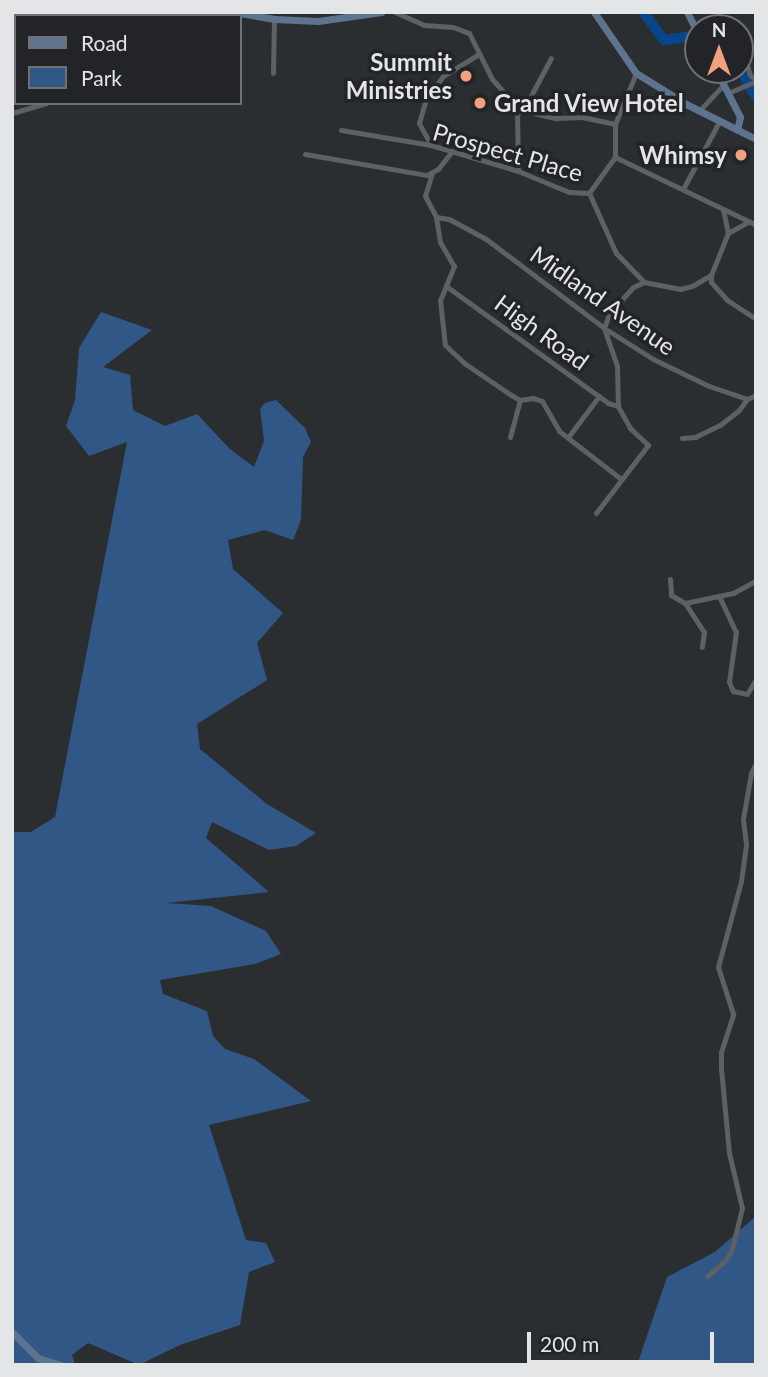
<!DOCTYPE html>
<style>
body{margin:0}
#map{position:relative;width:768px;height:1377px;overflow:hidden;background:#2b2e31;font-family:Lato,sans-serif}
div>[style]{position:absolute}
.green>*{inset:0;background:#315786}
.stream>*{height:2px;margin:-1px;padding:0 1px;transform-origin:1px;border-radius:1px;background:#07468a}
.river>*{height:10px;margin:-5px;padding:0 5px;transform-origin:5px;border-radius:5px;background:#07468a}
.street>*{height:5px;margin:-2.5px;padding:0 2.5px;transform-origin:2.5px;border-radius:2.5px;background:#5d6064}
.secondary>*{height:7px;margin:-3.5px;padding:0 3.5px;transform-origin:3.5px;border-radius:3.5px;background:#5e738d}
.dots>*{width:19px;height:19px;translate:-50% -50%;box-sizing:border-box;border:4px solid #222427;border-radius:50%}
span{translate:-50% -50%;white-space:nowrap;text-align:center;line-height:1.15;-webkit-text-stroke:7px #222427;paint-order:stroke}
.poi-label{font-size:24px;color:#e3e5e7;font-weight:700}
.right{translate:-100% -50%;text-align:right}
.left{translate:0 -50%;text-align:left}
.street-label{font-size:24px;color:#e3e5e7}
.frame{position:absolute;inset:0;border:14px solid #e3e5e7;pointer-events:none}
.legend{position:absolute;left:14px;top:14px;width:228px;height:91px;box-sizing:border-box;background:#222427;border:2px solid #6f7174;margin:0;padding:9px 12px;list-style:none;font-size:21px;color:#e3e5e7}
.legend li{display:flex;align-items:center;gap:14px;height:35px}
.legend b{width:35px;border:2px solid #6f7174}
.north{position:absolute;left:684px;top:14px;width:70px;height:70px;box-sizing:border-box;background:#222427;border:2px solid #6f7174;border-radius:50%;rotate:0deg;font-size:19px;font-weight:700;line-height:28px;text-align:center;color:#e3e5e7}
.north::after{content:'';display:block;margin:auto;width:24px;height:32px;background:#f1a17d;clip-path:polygon(50% 0,100% 100%,50% 72%,0 100%)}
.scale{position:absolute;left:527px;top:1332px;width:187px;height:32px;box-sizing:border-box;border:4px solid #e3e5e7;border-top:0;padding-left:9px;font-size:21px;line-height:24px;white-space:nowrap;color:#e3e5e7;-webkit-text-stroke:5px #222427;paint-order:stroke}
</style>
<div id="map">
<div class="green">
<div style="clip-path:polygon(101px 312px,152px 330px,103px 367px,130px 375px,133px 410px,165px 426px,197px 414px,230px 449px,254px 467px,264px 441px,260px 409px,265px 403px,276px 400px,305px 428px,311px 442px,303px 457px,301px 520px,293px 540px,265px 530px,228px 540px,233px 569px,283px 613px,257px 643px,267px 680px,197px 724px,200px 749px,267px 804px,316px 833px,296px 846px,269px 850px,212px 822px,206px 838px,269px 892px,166px 903px,211px 906px,266px 931px,281px 954px,255px 964px,160px 980px,163px 994px,207px 1011px,213px 1036px,225px 1049px,254px 1059px,311px 1101px,209px 1125px,246px 1240px,266px 1243px,275px 1262px,249px 1272px,240px 1325px,180px 1345px,139px 1365px,88px 1343px,72px 1355px,75px 1365px,12px 1365px,12px 832px,31px 832px,55px 817px,127px 442px,89px 456px,66px 426px,75px 400px,79px 348px)"></div>
<div style="clip-path:polygon(756px 1216px,756px 1365px,637px 1365px,667px 1277px,715px 1252px)"></div>
</div>
<div class="stream">
<div style="left:102px;top:15px;width:4px;rotate:-56deg"></div>
</div>
<div class="river">
<div style="left:643px;top:12px;width:35px;rotate:53deg"></div>
<div style="left:664px;top:40px;width:34px;rotate:-8deg"></div>
<div style="left:740px;top:60px;width:25px;rotate:74deg"></div>
<div style="left:747px;top:84px;width:15px;rotate:53deg"></div>
</div>
<div class="street">
<div style="left:111px;top:12px;width:4px;rotate:76deg"></div>
<div style="left:395px;top:12px;width:32px;rotate:24deg"></div>
<div style="left:424px;top:25px;width:29px;rotate:4deg"></div>
<div style="left:453px;top:27px;width:17px;rotate:21deg"></div>
<div style="left:469px;top:33px;width:51px;rotate:63.4deg"></div>
<div style="left:492px;top:79px;width:42px;rotate:47.9deg"></div>
<div style="left:520px;top:110px;width:37px;rotate:13deg"></div>
<div style="left:556px;top:118px;width:26px;rotate:-2deg"></div>
<div style="left:582px;top:117px;width:34px;rotate:12deg"></div>
<div style="left:706px;top:28px;width:18px"></div>
<div style="left:273px;top:73px;width:54px;rotate:-88.9deg"></div>
<div style="left:728px;top:93px;width:30px;rotate:-23deg"></div>
<div style="left:756px;top:81px;width:8px;rotate:-135deg"></div>
<div style="left:750px;top:75px;width:34px;rotate:-107deg"></div>
<div style="left:699px;top:111px;width:35px;rotate:-47deg"></div>
<div style="left:12px;top:113px;width:35px;rotate:-16deg"></div>
<div style="left:341px;top:130px;width:91px;rotate:9.5deg"></div>
<div style="left:431px;top:145px;width:91px;rotate:16.6deg"></div>
<div style="left:518px;top:171px;width:55px;rotate:22.4deg"></div>
<div style="left:569px;top:192px;width:20px;rotate:3deg"></div>
<div style="left:431px;top:145px;width:25px;rotate:-119deg"></div>
<div style="left:419px;top:123px;width:26px;rotate:-74deg"></div>
<div style="left:426px;top:98px;width:28px;rotate:-52deg"></div>
<div style="left:443px;top:76px;width:42px;rotate:-31.4deg"></div>
<div style="left:305px;top:154px;width:124px;rotate:9.8deg"></div>
<div style="left:427px;top:175px;width:13px;rotate:-29deg"></div>
<div style="left:438px;top:169px;width:23px;rotate:-52deg"></div>
<div style="left:615px;top:157px;width:157px;rotate:25.7deg"></div>
<div style="left:518px;top:171px;width:56px;rotate:-91deg"></div>
<div style="left:517px;top:115px;width:13px;rotate:-48deg"></div>
<div style="left:526px;top:105px;width:53px;rotate:-62deg"></div>
<div style="left:432px;top:173px;width:24px;rotate:107deg"></div>
<div style="left:425px;top:196px;width:24px;rotate:62deg"></div>
<div style="left:436px;top:217px;width:25px;rotate:81deg"></div>
<div style="left:440px;top:242px;width:28px;rotate:60deg"></div>
<div style="left:454px;top:266px;width:37px;rotate:112deg"></div>
<div style="left:440px;top:300px;width:45px;rotate:83.7deg"></div>
<div style="left:445px;top:345px;width:26px;rotate:43deg"></div>
<div style="left:464px;top:363px;width:57px;rotate:34.2deg"></div>
<div style="left:511px;top:395px;width:10px;rotate:29deg"></div>
<div style="left:520px;top:400px;width:13px;rotate:-9deg"></div>
<div style="left:533px;top:398px;width:9px;rotate:18deg"></div>
<div style="left:542px;top:401px;width:34px;rotate:60deg"></div>
<div style="left:559px;top:431px;width:78px;rotate:37.7deg"></div>
<div style="left:683px;top:189px;width:76px;rotate:-61.8deg"></div>
<div style="left:589px;top:193px;width:66px;rotate:65.8deg"></div>
<div style="left:616px;top:253px;width:40px;rotate:46deg"></div>
<div style="left:644px;top:282px;width:37px;rotate:11deg"></div>
<div style="left:680px;top:289px;width:12px;rotate:-14deg"></div>
<div style="left:692px;top:286px;width:22px;rotate:-30deg"></div>
<div style="left:711px;top:275px;width:7px;rotate:90deg"></div>
<div style="left:711px;top:282px;width:24px;rotate:48deg"></div>
<div style="left:727px;top:300px;width:35px;rotate:33deg"></div>
<div style="left:589px;top:193px;width:44px;rotate:-54.2deg"></div>
<div style="left:615px;top:157px;width:33px;rotate:-90deg"></div>
<div style="left:615px;top:124px;width:55px;rotate:-67.6deg"></div>
<div style="left:436px;top:217px;width:13px;rotate:9deg"></div>
<div style="left:449px;top:219px;width:42px;rotate:28.4deg"></div>
<div style="left:486px;top:239px;width:148px;rotate:37deg"></div>
<div style="left:604px;top:328px;width:58px;rotate:32.3deg"></div>
<div style="left:653px;top:359px;width:62px;rotate:25.7deg"></div>
<div style="left:709px;top:386px;width:40px;rotate:18.9deg"></div>
<div style="left:747px;top:399px;width:10px;rotate:-24deg"></div>
<div style="left:728px;top:233px;width:23px;rotate:-29deg"></div>
<div style="left:711px;top:275px;width:45px;rotate:-68deg"></div>
<div style="left:728px;top:233px;width:24px;rotate:-102deg"></div>
<div style="left:446px;top:286px;width:200px;rotate:35.8deg"></div>
<div style="left:608px;top:403px;width:10px;rotate:17deg"></div>
<div style="left:569px;top:436px;width:50px;rotate:-53.1deg"></div>
<div style="left:510px;top:437px;width:38px;rotate:-75deg"></div>
<div style="left:682px;top:438px;width:13px;rotate:-4deg"></div>
<div style="left:695px;top:437px;width:28px;rotate:-26deg"></div>
<div style="left:720px;top:425px;width:24px;rotate:-38deg"></div>
<div style="left:739px;top:410px;width:14px;rotate:-54deg"></div>
<div style="left:596px;top:513px;width:86px;rotate:-52.6deg"></div>
<div style="left:648px;top:445px;width:25px;rotate:-137deg"></div>
<div style="left:630px;top:428px;width:25px;rotate:-119deg"></div>
<div style="left:618px;top:406px;width:40px;rotate:-91.4deg"></div>
<div style="left:617px;top:366px;width:40px;rotate:-108.9deg"></div>
<div style="left:604px;top:328px;width:12px;rotate:-70deg"></div>
<div style="left:608px;top:317px;width:27px;rotate:-51deg"></div>
<div style="left:625px;top:296px;width:12px;rotate:-48deg"></div>
<div style="left:633px;top:287px;width:12px;rotate:-24deg"></div>
<div style="left:670px;top:579px;width:16px;rotate:86deg"></div>
<div style="left:671px;top:595px;width:16px;rotate:30deg"></div>
<div style="left:685px;top:603px;width:49px;rotate:-11.8deg"></div>
<div style="left:733px;top:593px;width:26px;rotate:-28deg"></div>
<div style="left:719px;top:596px;width:40px;rotate:65deg"></div>
<div style="left:736px;top:632px;width:50px;rotate:98deg"></div>
<div style="left:729px;top:682px;width:10px;rotate:66deg"></div>
<div style="left:733px;top:691px;width:14px;rotate:12deg"></div>
<div style="left:747px;top:694px;width:17px;rotate:-59deg"></div>
<div style="left:685px;top:603px;width:35px;rotate:57deg"></div>
<div style="left:704px;top:632px;width:15px;rotate:98deg"></div>
<div style="left:707px;top:1276px;width:25px;rotate:-40deg"></div>
<div style="left:726px;top:1260px;width:13px;rotate:-61deg"></div>
<div style="left:732px;top:1249px;width:42px;rotate:-76.3deg"></div>
<div style="left:742px;top:1208px;width:57px;rotate:-103.3deg"></div>
<div style="left:729px;top:1153px;width:85px;rotate:-95.4deg"></div>
<div style="left:721px;top:1068px;width:16px;rotate:-90deg"></div>
<div style="left:721px;top:1052px;width:40px;rotate:-72deg"></div>
<div style="left:733px;top:1014px;width:49px;rotate:-107.7deg"></div>
<div style="left:718px;top:967px;width:89px;rotate:-75deg"></div>
<div style="left:741px;top:881px;width:37px;rotate:-82deg"></div>
<div style="left:746px;top:844px;width:25px;rotate:-97deg"></div>
<div style="left:743px;top:819px;width:47px;rotate:-80.1deg"></div>
<div style="left:751px;top:773px;width:11px;rotate:-63deg"></div>
</div>
<div class="secondary">
<div style="left:234px;top:12px;width:41px;rotate:9.9deg"></div>
<div style="left:274px;top:19px;width:44px;rotate:2.6deg"></div>
<div style="left:318px;top:21px;width:64px;rotate:-8.1deg"></div>
<div style="left:594px;top:12px;width:74px;rotate:55.5deg"></div>
<div style="left:636px;top:73px;width:59px;rotate:31.8deg"></div>
<div style="left:686px;top:104px;width:78px;rotate:26.6deg"></div>
<div style="left:687px;top:12px;width:25px;rotate:63deg"></div>
<div style="left:121px;top:16px;width:6px;rotate:-45deg"></div>
<div style="left:716px;top:70px;width:53px;rotate:62.9deg"></div>
<div style="left:740px;top:117px;width:13px;rotate:103deg"></div>
<div style="left:12px;top:71px;width:4px;rotate:-14deg"></div>
<div style="left:12px;top:1332px;width:37px;rotate:45deg"></div>
<div style="left:38px;top:1358px;width:24px;rotate:17deg"></div>
</div>
<div class="dots">
<div style="left:466px;top:76px;background:#f1a17d"></div>
<div style="left:480px;top:103px;background:#f1a17d"></div>
<div style="left:741px;top:155px;background:#f1a17d"></div>
</div>
<div class="poi-label">
<span class="right" style="left:452px;top:76px">Summit<br>Ministries</span>
<span class="left" style="left:494px;top:103px">Grand View Hotel</span>
<span class="right" style="left:727px;top:155px">Whimsy</span>
</div>
<div class="street-label">
<span style="left:508px;top:152px;rotate:16deg">Prospect Place</span>
<span style="left:603px;top:300px;rotate:35deg">Midland Avenue</span>
<span style="left:542px;top:332px;rotate:36deg">High Road</span>
</div>
<div class="frame"></div>
<ul class="legend">
<li><b style="height:9px;background:#5e738d"></b>Road</li>
<li><b style="height:19px;background:#315786"></b>Park</li>
</ul>
<div class="north">N</div>
<div class="scale">200 m</div>
</div>
